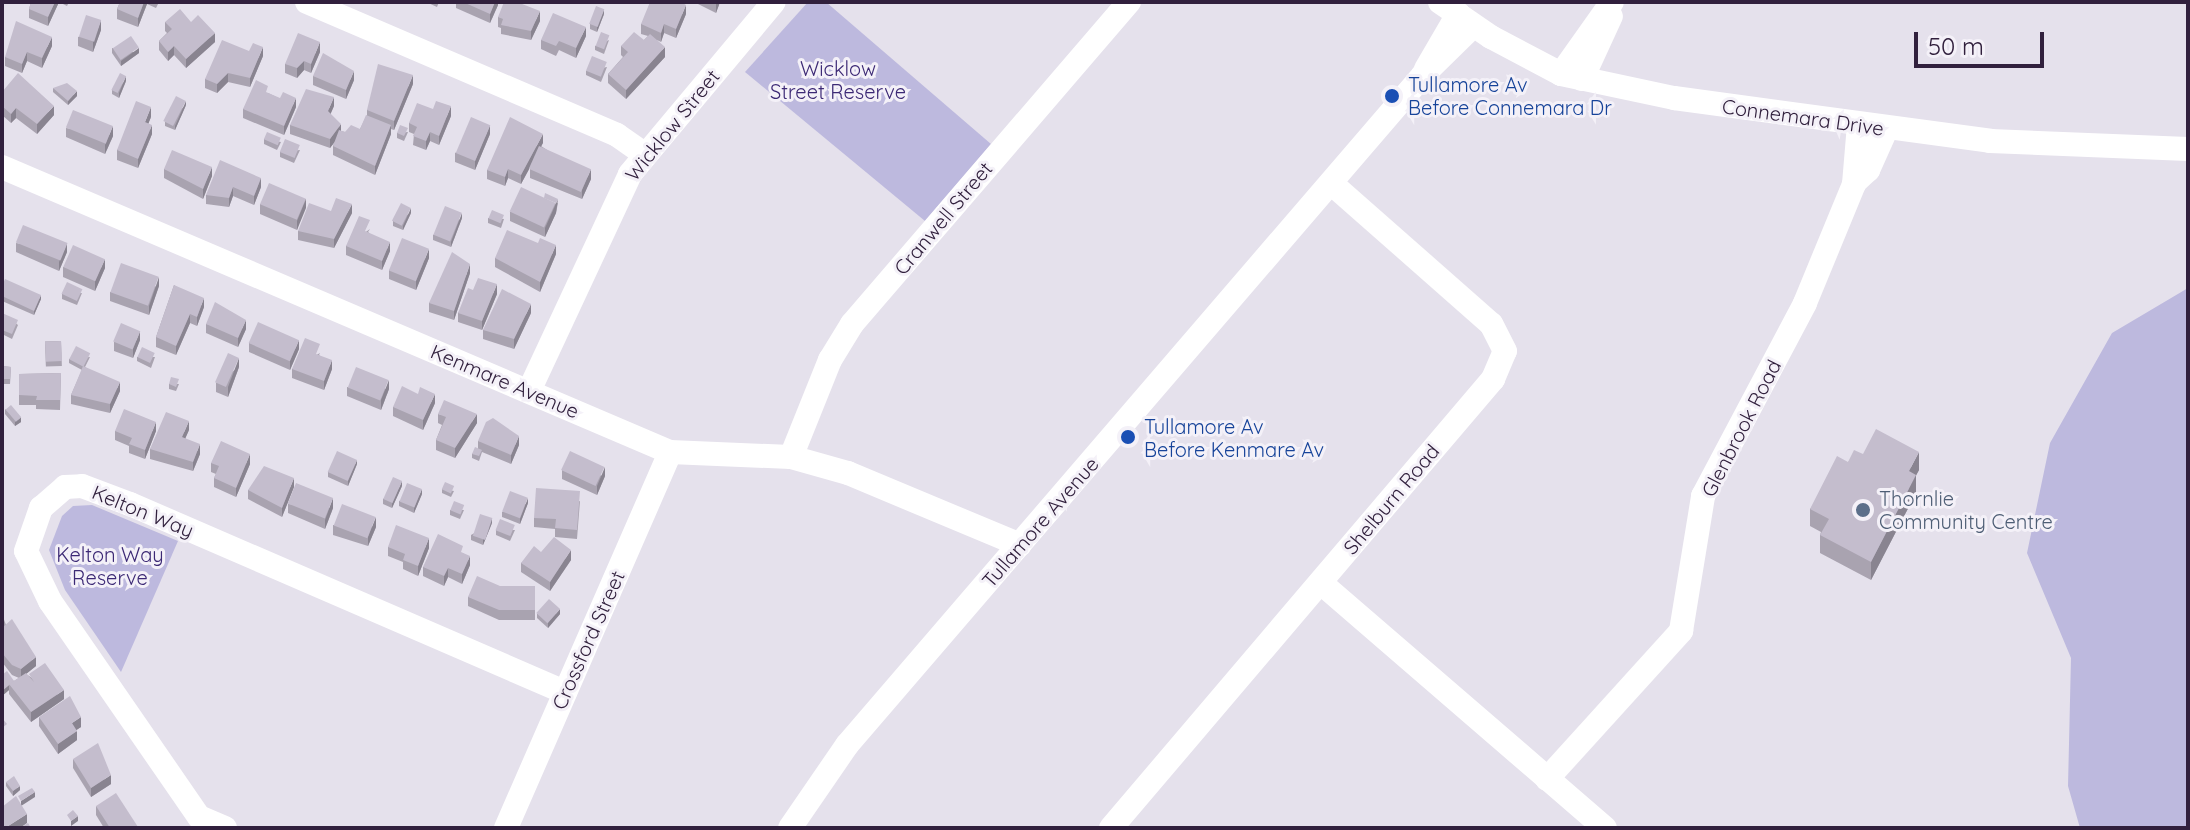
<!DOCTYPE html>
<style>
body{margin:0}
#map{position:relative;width:2190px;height:830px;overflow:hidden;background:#e5e1ec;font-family:Quicksand,sans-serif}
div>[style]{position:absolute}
.green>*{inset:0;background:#bdb9de}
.minor>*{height:24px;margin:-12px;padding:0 12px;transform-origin:12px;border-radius:12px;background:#fff}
.wall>*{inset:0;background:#a9a3b0;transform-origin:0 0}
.shaded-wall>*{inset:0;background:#898490}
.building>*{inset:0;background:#c4bdcd;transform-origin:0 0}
.dots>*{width:22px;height:22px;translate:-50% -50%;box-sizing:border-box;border:4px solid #f4f1f8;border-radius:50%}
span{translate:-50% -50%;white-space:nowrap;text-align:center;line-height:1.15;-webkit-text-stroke:6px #f4f1f8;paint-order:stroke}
.park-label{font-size:20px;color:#3c2975}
.transit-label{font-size:20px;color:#164399}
.left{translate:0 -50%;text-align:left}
.street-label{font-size:20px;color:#31203d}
.service-label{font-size:20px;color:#4e5e75}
.frame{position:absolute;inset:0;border:4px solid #31203d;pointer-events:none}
.scale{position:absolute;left:1914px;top:32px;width:130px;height:36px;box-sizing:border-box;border:4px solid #31203d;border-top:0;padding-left:10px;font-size:24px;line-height:28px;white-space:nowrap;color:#31203d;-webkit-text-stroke:6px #f4f1f8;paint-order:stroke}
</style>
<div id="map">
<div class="green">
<div style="clip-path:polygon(808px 2px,826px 2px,991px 144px,925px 221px,745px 72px)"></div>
<div style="clip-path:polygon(2188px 288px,2188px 828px,2080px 828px,2068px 786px,2071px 658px,2027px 553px,2050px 443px,2112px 333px)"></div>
<div style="clip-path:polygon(92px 505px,178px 541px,121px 672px,65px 590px,49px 550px,62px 516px,73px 506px)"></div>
</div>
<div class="minor">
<div style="left:307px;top:2px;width:337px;rotate:23.2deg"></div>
<div style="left:617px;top:135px;width:33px;rotate:35deg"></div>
<div style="left:1440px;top:2px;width:62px;rotate:34.5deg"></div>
<div style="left:1491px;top:37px;width:79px;rotate:27.9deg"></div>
<div style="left:1561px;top:74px;width:116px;rotate:12deg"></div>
<div style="left:1674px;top:98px;width:319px;rotate:7.7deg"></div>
<div style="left:1990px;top:141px;width:198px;rotate:2.3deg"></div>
<div style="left:1426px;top:69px;width:64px;rotate:-59.8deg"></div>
<div style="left:1561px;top:74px;width:88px;rotate:-54.7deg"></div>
<div style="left:1582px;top:79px;width:69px;rotate:-65.3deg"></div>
<div style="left:2px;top:167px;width:726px;rotate:23.11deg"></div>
<div style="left:670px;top:452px;width:121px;rotate:2.4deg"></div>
<div style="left:791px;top:457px;width:59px;rotate:15.7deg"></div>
<div style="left:848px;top:473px;width:186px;rotate:22.7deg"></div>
<div style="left:1855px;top:182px;width:18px;rotate:-43deg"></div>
<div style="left:1868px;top:170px;width:44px;rotate:-65.8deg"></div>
<div style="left:529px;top:391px;width:239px;rotate:-65deg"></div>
<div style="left:630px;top:174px;width:224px;rotate:-50.1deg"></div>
<div style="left:791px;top:457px;width:105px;rotate:-68.1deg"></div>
<div style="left:830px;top:360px;width:42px;rotate:-58.6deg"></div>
<div style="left:852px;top:324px;width:425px;rotate:-49.3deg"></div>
<div style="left:1321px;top:583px;width:375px;rotate:40.8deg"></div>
<div style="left:1547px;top:779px;width:200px;rotate:-47.8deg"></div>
<div style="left:1681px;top:631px;width:137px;rotate:-80.7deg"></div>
<div style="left:1703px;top:496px;width:218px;rotate:-62.1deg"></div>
<div style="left:1805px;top:303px;width:129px;rotate:-67.6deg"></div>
<div style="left:1854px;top:184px;width:59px;rotate:-85.2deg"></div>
<div style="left:225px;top:828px;width:28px;rotate:-157deg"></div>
<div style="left:199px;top:817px;width:262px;rotate:-124.6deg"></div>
<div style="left:50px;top:601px;width:55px;rotate:-115.6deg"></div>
<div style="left:26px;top:551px;width:46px;rotate:-70.8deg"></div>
<div style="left:41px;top:508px;width:32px;rotate:-41deg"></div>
<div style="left:65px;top:487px;width:17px;rotate:-3deg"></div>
<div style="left:82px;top:486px;width:51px;rotate:20.6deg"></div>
<div style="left:130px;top:504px;width:474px;rotate:23.4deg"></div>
<div style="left:506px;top:828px;width:410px;rotate:-66.4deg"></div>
<div style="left:790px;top:828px;width:101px;rotate:-55.5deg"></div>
<div style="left:847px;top:745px;width:884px;rotate:-49.31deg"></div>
<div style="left:1423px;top:75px;width:70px;rotate:-44.4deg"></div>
<div style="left:1111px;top:828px;width:590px;rotate:-49.61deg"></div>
<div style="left:1493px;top:379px;width:30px;rotate:-67deg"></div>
<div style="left:1505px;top:351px;width:30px;rotate:-117deg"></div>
<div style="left:1491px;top:324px;width:213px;rotate:-138.6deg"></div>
</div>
<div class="wall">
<div style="clip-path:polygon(31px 2px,69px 2px,67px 6px,59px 2px,48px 26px,29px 18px,29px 9px)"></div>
<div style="clip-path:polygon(120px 2px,159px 2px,156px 8px,147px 4px,138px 27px,117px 19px,117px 9px)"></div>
<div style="clip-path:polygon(426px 2px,439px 2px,437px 7px)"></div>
<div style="clip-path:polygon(456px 2px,498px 2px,498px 5px,490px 23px,456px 8px)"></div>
<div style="clip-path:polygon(694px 2px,720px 2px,716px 13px)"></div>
<div style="clip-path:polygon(604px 14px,597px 32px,590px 29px,590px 24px)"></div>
<div style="clip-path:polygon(686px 14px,676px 38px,664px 33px,661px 42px,657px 40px,665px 57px,626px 99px,608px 83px,608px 74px,623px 57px,621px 55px,621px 46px,644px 40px,648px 36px,641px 34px,641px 24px)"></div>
<div style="clip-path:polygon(498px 17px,540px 21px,531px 40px,501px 34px,501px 28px,498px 27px)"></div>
<div style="clip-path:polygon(165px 22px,191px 22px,215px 42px,186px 68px,174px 55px,168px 61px,159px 50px,159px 41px,167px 33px,165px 31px)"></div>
<div style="clip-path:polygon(101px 30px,93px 52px,78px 46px,78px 37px)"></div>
<div style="clip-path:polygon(586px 36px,576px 58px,559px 50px,556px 56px,541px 49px,541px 40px)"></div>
<div style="clip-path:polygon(609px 40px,604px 54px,595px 50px,595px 46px)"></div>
<div style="clip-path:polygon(52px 46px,42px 68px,27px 61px,22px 73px,5px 66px,5px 57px)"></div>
<div style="clip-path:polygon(112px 48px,139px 53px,121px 66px,112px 53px)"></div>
<div style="clip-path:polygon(320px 52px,311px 73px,304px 70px,297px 78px,285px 73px,285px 64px)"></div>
<div style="clip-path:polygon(263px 56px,250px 87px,228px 82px,217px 93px,205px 88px,205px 79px)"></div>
<div style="clip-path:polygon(607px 67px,601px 82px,586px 75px,586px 71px)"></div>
<div style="clip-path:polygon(313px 76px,354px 80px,346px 99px,313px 85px)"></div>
<div style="clip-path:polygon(126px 81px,119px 98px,112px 94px,112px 90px)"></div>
<div style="clip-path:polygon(413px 84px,394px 130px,391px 129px,391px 134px,375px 175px,333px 155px,333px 146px,335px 141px,330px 148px,290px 134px,290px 125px,334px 106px,330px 114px,341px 131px,345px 132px,360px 129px,367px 115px,367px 110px)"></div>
<div style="clip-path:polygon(53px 88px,77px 96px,68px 105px,53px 92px)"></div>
<div style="clip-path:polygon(2px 92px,54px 115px,37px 134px,16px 118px,11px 123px,2px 115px)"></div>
<div style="clip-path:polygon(268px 93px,296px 107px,284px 135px,243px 118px,243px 109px)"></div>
<div style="clip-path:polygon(186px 105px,175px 130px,165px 126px,165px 122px)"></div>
<div style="clip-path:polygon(451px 116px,439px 145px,430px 141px,426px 150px,413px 145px,414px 134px,409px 132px,409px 123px)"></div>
<div style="clip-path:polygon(151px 117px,148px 124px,152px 134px,138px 168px,117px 160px,117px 150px)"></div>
<div style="clip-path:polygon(66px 128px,113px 136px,105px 154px,66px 137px)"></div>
<div style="clip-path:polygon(408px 132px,404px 141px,397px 138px,397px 133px)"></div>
<div style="clip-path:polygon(490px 134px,475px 170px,455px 162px,455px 153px)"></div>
<div style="clip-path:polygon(264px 139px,281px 142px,277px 150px,264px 144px)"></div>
<div style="clip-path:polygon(543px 143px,541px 146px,591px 179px,582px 199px,530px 178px,530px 169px,533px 162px,521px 184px,508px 178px,505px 186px,487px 179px,487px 170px)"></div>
<div style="clip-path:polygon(300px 150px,294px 163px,280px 157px,280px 152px)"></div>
<div style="clip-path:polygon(164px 169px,212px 176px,203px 199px,164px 178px)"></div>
<div style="clip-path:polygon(261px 178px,261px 187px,254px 205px,233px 196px,229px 207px,206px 204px,206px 195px)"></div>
<div style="clip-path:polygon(306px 199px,297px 230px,260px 214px,260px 204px)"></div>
<div style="clip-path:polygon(558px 203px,556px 213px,545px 237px,510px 221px,510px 212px)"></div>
<div style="clip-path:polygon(331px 211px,352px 213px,334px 248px,298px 240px,298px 231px)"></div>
<div style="clip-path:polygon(411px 213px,403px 230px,393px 226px,393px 221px)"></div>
<div style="clip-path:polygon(462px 218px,451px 247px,433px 240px,433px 235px)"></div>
<div style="clip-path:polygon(488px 218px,504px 219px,501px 228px,488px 223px)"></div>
<div style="clip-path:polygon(370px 229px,368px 232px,390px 251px,382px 270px,346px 255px,346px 246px)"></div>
<div style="clip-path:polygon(16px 243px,67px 252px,59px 271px,16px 252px)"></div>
<div style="clip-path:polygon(556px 254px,540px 292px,495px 267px,495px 258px)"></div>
<div style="clip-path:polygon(429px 258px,416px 290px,389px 279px,389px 270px)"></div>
<div style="clip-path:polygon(63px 267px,105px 268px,95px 291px,63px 277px)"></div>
<div style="clip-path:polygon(470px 273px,454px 320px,429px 312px,429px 303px)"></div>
<div style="clip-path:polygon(174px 285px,204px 307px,197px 326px,190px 323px,176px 355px,156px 347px,156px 337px)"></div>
<div style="clip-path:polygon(2px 286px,41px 299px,34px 315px,2px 301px)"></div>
<div style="clip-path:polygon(159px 286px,149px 315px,110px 301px,110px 292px)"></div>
<div style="clip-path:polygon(473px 290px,497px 294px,482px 330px,458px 322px,458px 313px)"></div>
<div style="clip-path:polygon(82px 293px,77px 305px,62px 299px,62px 294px)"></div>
<div style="clip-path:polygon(2px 313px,18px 325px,12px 339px,2px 334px)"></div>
<div style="clip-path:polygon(531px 313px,514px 349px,483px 339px,483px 330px)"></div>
<div style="clip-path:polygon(206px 324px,246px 329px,238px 347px,206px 333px)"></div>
<div style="clip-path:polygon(140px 340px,133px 358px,114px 351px,114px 342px)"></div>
<div style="left:61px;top:341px;width:25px;height:16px;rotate:88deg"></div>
<div style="clip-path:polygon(249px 343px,299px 349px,290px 370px,249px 352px)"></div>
<div style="clip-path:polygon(320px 353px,319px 355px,332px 369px,324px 390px,292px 378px,292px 369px)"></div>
<div style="clip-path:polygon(90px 357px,85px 367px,120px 391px,110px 413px,71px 404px,71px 395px,82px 370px,69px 363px,69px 359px)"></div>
<div style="clip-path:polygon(137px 357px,155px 357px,151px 368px,137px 361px)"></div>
<div style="clip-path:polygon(2px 366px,11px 367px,10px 384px,2px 384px)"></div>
<div style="clip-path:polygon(239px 367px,228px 397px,216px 392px,216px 383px)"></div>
<div style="clip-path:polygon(61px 373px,60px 410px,36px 409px,36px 405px,19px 405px,19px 374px)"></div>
<div style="clip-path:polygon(169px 384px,179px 384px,176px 391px,169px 389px)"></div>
<div style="clip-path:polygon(347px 387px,389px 389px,381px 410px,347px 396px)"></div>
<div style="clip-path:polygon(435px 403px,423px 430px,393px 416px,393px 407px)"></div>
<div style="clip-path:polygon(5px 409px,21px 422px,15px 426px,5px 414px)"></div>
<div style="clip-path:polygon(438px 414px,477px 423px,455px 458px,436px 450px,436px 440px,442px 425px,438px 423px)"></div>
<div style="clip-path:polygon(189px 430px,185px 438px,200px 454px,193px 471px,150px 459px,150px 449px)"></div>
<div style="clip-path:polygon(115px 431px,156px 431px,145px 459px,129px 453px,129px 446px,115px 440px)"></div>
<div style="clip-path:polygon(478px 441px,519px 445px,511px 464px,482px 452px,479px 461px,472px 458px,472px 454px,478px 449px)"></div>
<div style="clip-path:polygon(1863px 454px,1919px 470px,1916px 475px,1916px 493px,1871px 580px,1820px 553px,1820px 535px,1821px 532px,1810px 526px,1810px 509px,1848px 462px)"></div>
<div style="clip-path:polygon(211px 463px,250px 464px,236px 497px,214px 487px,214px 478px,216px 474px,211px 472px)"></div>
<div style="clip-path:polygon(357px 464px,348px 486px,328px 477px,328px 472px)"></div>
<div style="clip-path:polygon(562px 470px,605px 476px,597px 495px,562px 479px)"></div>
<div style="clip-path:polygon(402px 486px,392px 508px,383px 504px,383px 499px)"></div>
<div style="clip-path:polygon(294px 487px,282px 517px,248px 499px,248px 490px)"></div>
<div style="clip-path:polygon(442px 489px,454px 491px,451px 497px,442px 493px)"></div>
<div style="clip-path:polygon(422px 494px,414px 513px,399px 506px,399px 501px)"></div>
<div style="clip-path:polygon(580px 501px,577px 539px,555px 537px,555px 529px,534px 527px,534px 518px)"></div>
<div style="clip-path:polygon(528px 503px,520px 524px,502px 517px,502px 512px)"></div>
<div style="clip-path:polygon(288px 504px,333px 508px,325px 529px,288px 513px)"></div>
<div style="clip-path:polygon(450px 510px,464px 510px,460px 519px,450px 515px)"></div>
<div style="clip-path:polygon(492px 523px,483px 545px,471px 540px,471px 535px)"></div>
<div style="clip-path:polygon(333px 525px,376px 527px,368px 546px,333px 535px)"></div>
<div style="clip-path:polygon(496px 530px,515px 530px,510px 541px,496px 535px)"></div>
<div style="clip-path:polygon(388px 547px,429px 548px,418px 576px,403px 569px,403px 562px,388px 556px)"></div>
<div style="clip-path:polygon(541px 552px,571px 560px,550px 591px,521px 572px,521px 563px)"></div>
<div style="clip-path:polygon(463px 553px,470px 565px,462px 584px,448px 577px,444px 586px,423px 576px,423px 567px)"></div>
<div style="clip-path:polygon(500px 586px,535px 586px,535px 620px,499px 620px,468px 606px,468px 597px)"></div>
<div style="clip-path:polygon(2px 614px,6px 625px,36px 666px,26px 674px,64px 699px,31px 722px,9px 694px,9px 690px,2px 696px,2px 675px,14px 681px,19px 678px,12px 675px,2px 662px)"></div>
<div style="clip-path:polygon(537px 614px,560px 614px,548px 628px,537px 618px)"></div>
<div style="clip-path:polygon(39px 717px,81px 727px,76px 730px,77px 740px,58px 754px,39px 726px)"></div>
<div style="clip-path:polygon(73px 759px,111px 784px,91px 797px,73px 768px)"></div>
<div style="clip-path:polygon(6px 782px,20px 790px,13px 796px,6px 786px)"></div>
<div style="clip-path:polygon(96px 806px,138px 828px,104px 828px,96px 815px)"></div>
</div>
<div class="shaded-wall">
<div style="clip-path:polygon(55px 2px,59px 2px,48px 26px,48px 17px)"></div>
<div style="clip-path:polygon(144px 2px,147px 2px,147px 4px,138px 27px,138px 18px)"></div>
<div style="clip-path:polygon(495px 2px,498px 2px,498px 5px,490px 23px,490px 14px)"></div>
<div style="clip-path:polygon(717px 2px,720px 2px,716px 13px,716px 4px)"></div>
<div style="clip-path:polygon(686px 5px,686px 14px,676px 38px,676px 29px)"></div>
<div style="clip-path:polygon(604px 9px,604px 14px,597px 32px,597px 27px)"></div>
<div style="clip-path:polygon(540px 11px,540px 21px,531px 40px,531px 31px)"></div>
<div style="clip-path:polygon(101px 20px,101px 30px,93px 52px,93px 42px)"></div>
<div style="clip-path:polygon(664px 24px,664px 33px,661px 42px,661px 33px)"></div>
<div style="clip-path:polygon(586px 27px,586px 36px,576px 58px,576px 48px)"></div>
<div style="clip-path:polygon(215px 33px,215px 42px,186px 68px,186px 59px)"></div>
<div style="clip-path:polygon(52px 37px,52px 46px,42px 68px,42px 58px)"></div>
<div style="clip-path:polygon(320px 42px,320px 52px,311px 73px,311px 64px)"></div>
<div style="clip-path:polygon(174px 46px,174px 55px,168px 61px,168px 52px)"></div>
<div style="clip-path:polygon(263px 47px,263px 56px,250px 87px,250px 78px)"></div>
<div style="clip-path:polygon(665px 47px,665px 57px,626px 99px,626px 90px)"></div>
<div style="clip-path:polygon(139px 48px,139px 53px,121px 66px,121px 61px)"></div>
<div style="clip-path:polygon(27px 52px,27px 61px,22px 73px,22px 64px)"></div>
<div style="clip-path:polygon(304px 61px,304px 70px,297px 78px,297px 68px)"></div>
<div style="clip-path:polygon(354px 71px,354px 80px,346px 99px,346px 90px)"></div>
<div style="clip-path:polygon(228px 73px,228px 82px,217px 93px,217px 84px)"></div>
<div style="clip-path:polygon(413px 75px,413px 84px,394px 130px,394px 121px)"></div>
<div style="clip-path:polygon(126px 76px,126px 81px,119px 98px,119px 93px)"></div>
<div style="clip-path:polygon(77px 91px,77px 96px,68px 105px,68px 101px)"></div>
<div style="clip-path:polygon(334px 97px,334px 106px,328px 120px,328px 111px)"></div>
<div style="clip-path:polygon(296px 98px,296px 107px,284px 135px,284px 126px)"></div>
<div style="clip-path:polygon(186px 101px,186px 105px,175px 130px,175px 126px)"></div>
<div style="clip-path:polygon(54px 106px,54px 115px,37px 134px,37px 124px)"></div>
<div style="clip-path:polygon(451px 106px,451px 116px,439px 145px,439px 136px)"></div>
<div style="clip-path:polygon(151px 107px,151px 117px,145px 132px,145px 122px)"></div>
<div style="clip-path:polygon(16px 108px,16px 118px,11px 123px,11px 114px)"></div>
<div style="clip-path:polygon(341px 124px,341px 134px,330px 148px,330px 139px)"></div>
<div style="clip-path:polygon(152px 125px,152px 134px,138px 168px,138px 159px)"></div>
<div style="clip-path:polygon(391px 125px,391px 134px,375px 175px,375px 166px)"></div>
<div style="clip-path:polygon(490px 125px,490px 134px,475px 170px,475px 161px)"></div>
<div style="clip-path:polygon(113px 126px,113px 136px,105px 154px,105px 145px)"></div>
<div style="clip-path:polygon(430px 132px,430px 141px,426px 150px,426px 141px)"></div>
<div style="clip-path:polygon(543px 134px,543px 143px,521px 184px,521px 175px)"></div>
<div style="clip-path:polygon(212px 167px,212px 176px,203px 199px,203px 189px)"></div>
<div style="clip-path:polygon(508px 169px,508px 178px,505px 186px,505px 177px)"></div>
<div style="clip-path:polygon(591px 169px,591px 179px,582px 199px,582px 190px)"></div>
<div style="clip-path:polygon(261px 178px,261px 187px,254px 205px,254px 196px)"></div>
<div style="clip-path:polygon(233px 187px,233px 196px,229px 207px,229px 198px)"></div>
<div style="clip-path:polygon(306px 199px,306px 208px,297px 230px,297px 221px)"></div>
<div style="clip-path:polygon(558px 199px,556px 213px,545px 237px,545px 228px)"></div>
<div style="clip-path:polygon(352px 204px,352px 213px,334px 248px,334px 239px)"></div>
<div style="clip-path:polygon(411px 208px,411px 213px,403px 230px,403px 226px)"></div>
<div style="clip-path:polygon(462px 213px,462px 218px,451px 247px,451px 242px)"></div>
<div style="clip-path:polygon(390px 242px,390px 251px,382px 270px,382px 261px)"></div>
<div style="clip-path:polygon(67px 243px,67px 252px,59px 271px,59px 262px)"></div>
<div style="clip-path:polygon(556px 245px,556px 254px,540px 292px,540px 282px)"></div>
<div style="clip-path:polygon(429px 249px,429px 258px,416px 290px,416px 281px)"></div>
<div style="clip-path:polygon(105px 259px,105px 268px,95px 291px,95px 281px)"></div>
<div style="clip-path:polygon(470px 264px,470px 273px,454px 320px,454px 311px)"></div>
<div style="clip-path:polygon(159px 277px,159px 286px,149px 315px,149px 306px)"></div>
<div style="clip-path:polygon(497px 284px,497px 294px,482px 330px,482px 321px)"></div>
<div style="clip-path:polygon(41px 295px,41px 299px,34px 315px,34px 311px)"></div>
<div style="clip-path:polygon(204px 298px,204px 307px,197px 326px,197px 317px)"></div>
<div style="clip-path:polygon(531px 304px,531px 313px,514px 349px,514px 339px)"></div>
<div style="clip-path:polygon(190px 314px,190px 323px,176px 355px,176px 346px)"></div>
<div style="clip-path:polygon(246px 320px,246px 329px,238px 347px,238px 338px)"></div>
<div style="clip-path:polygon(140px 331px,140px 340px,133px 358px,133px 349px)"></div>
<div style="clip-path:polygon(299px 340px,299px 349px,290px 370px,290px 361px)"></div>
<div style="clip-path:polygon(239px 358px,239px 367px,228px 397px,228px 387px)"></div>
<div style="clip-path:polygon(332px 360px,332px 369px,324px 390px,324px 381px)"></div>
<div style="clip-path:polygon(389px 380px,389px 389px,381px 410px,381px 400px)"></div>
<div style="clip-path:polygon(120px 382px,120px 391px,110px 413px,110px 404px)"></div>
<div style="clip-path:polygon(435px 394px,435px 403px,423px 430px,423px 420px)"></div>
<div style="clip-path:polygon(477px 414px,477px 423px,455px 458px,455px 448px)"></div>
<div style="clip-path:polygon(21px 417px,21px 422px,15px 426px,15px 422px)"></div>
<div style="clip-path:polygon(189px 421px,189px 430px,182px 446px,182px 437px)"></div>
<div style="clip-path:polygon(156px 422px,156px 431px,145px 459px,145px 450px)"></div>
<div style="clip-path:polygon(519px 436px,519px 445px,511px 464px,511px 455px)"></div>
<div style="clip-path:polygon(200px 444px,200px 454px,193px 471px,193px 462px)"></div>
<div style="clip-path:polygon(1919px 452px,1919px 470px,1909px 489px,1909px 471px)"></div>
<div style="clip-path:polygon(250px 454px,250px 464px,236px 497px,236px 488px)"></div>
<div style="clip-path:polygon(357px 460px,357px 464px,348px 486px,348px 481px)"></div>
<div style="clip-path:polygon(605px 467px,605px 476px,597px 495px,597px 486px)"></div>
<div style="clip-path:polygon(1916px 475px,1916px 493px,1871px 580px,1871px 562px)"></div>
<div style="clip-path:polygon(294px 478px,294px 487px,282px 517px,282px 508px)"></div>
<div style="clip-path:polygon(402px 481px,402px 486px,392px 508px,392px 504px)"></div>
<div style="clip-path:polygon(422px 489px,422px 494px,414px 513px,414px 508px)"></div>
<div style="clip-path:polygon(333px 498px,333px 508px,325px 529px,325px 520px)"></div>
<div style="clip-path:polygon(528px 498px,528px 503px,520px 524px,520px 519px)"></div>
<div style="clip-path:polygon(376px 517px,376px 527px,368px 546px,368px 537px)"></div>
<div style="clip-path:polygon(492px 518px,492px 523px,483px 545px,483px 540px)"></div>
<div style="clip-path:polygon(429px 538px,429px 548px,418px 576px,418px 566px)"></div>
<div style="clip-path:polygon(571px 550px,571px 560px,550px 591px,550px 582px)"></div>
<div style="clip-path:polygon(470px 556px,470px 565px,462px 584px,462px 574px)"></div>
<div style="clip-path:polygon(448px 568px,448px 577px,444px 586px,444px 576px)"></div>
<div style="clip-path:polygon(560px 609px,560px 614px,548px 628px,548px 623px)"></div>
<div style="clip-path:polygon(36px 657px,36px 666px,21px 678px,21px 669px)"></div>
<div style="clip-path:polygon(9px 685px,9px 690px,2px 696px,2px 691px)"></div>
<div style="clip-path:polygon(64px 690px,64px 699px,31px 722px,31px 712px)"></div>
<div style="clip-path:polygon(81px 717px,81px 727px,72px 733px,72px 723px)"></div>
<div style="clip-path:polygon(77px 731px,77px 740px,58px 754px,58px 744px)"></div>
<div style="clip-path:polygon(111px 775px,111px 784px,91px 797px,91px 788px)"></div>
<div style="clip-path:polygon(20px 786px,20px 790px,13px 796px,13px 791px)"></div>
<div style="clip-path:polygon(35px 792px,35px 797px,21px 806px,21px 801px)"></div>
<div style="clip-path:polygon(27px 814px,27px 823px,20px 828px,5px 828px)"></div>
<div style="clip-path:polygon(78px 816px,78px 821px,71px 826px,71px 821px)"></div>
</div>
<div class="building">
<div style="clip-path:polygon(31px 2px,55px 2px,48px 17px,29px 9px)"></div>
<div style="clip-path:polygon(120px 2px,144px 2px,138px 18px,117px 9px)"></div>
<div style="clip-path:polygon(463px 2px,495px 2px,490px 14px)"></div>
<div style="clip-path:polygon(504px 2px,517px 2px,540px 11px,531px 31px,501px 25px,503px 19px,498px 17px)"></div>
<div style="clip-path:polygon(650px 2px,681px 2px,686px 5px,676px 29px,664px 24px,661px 33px,641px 24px)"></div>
<div style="left:596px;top:6px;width:9px;height:19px;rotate:21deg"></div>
<div style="clip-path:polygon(180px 9px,191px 22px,198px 15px,215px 33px,186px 59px,174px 46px,168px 52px,159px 41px,172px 29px,165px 22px)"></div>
<div style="clip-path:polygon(553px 13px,586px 27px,576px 48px,559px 41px,556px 46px,541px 40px)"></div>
<div style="left:86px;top:15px;width:16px;height:23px;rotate:18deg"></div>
<div style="clip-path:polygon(16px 21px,52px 37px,42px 58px,27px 52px,22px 64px,5px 57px)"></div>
<div style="left:601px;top:32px;width:9px;height:15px;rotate:21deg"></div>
<div style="clip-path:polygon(634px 32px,644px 40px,650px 34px,665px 47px,626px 90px,608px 74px,628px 52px,621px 46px)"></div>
<div style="clip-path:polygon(298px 33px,320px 42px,311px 64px,304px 61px,297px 68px,285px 64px)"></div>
<div style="left:131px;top:36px;width:14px;height:22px;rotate:56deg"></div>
<div style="clip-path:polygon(222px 40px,249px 51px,253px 43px,263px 47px,250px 78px,228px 73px,217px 84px,205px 79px)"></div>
<div style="clip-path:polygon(323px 53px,354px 71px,346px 90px,313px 76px)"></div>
<div style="left:592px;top:56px;width:16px;height:16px;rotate:22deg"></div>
<div style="clip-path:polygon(378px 64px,413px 75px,394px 121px,367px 110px)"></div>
<div style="clip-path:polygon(18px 73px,54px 106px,37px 124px,16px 108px,11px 114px,2px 106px,2px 92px)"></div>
<div style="left:120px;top:73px;width:7px;height:19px;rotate:27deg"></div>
<div style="clip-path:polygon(256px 80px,268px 86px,266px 92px,280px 98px,283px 92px,296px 98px,284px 126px,243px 109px)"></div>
<div style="clip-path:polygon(67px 83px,77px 91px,68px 101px,53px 88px)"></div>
<div style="clip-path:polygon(306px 89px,334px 97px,328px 111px,341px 124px,330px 139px,290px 125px)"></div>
<div style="left:176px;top:96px;width:11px;height:28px;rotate:27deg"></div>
<div style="clip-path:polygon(136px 101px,151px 107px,145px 122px,152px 125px,138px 159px,117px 150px)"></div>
<div style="clip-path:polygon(436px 101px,451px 106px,439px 136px,430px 132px,426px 141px,413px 136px,417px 127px,409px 123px,417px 103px,433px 109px)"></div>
<div style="left:73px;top:110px;width:43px;height:19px;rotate:22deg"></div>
<div style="clip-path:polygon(366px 115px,391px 125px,375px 166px,333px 146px,339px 130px,345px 132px,351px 125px,360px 129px)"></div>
<div style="left:471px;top:117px;width:21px;height:39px;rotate:23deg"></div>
<div style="clip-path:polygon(510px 117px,543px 134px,521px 175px,508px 169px,505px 177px,487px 170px)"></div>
<div style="clip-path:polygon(400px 125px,408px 128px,404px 136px,397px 133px)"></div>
<div style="left:267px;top:132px;width:15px;height:8px;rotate:23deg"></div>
<div style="left:285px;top:139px;width:16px;height:14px;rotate:22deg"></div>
<div style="left:539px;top:146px;width:57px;height:25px;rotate:24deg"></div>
<div style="clip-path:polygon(172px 150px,212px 167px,203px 189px,164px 169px)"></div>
<div style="clip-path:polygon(220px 160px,261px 178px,254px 196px,233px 187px,229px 198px,206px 195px)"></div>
<div style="left:269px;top:183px;width:40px;height:23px;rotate:23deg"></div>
<div style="left:521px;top:187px;width:38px;height:27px;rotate:25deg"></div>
<div style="clip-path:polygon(545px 193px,558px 199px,556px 203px,544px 198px)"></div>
<div style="clip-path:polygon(336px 198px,352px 204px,334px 239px,298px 231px,309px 203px,331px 211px)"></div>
<div style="left:401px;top:203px;width:11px;height:20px;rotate:27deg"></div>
<div style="left:445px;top:206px;width:18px;height:31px;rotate:22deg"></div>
<div style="left:492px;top:210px;width:13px;height:9px;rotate:23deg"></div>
<div style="clip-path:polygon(359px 216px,370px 220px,365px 231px,390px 242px,382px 261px,346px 246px)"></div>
<div style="left:23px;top:225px;width:48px;height:19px;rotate:22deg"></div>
<div style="clip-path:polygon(507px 230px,538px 243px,540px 238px,556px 245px,540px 282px,495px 258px)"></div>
<div style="left:402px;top:238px;width:29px;height:35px;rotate:22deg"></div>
<div style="left:73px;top:245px;width:35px;height:24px;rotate:24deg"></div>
<div style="clip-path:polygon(452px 252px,470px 264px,454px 311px,429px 303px)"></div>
<div style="left:121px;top:263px;width:40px;height:31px;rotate:20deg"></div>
<div style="clip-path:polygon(478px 278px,497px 284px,482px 321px,458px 313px,468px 288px,473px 290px)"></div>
<div style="clip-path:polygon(5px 279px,41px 295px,34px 311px,2px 296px,2px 286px)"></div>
<div style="left:67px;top:282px;width:17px;height:13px;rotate:25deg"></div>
<div style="clip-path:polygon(174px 285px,204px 298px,197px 317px,190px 314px,176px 346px,156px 337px)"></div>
<div style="clip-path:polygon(502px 289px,531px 304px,514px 339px,483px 330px)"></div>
<div style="clip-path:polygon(215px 302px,246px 320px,238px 338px,206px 324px)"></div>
<div style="clip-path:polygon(2px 313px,18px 320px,12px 334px,2px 330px)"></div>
<div style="left:258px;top:322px;width:45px;height:23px;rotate:24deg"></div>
<div style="left:121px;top:323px;width:21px;height:20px;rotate:23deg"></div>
<div style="clip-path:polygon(305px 338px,320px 344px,316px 354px,332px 360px,324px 381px,292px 369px)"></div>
<div style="left:61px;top:341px;width:20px;height:16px;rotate:87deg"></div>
<div style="left:76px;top:346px;width:16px;height:15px;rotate:27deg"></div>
<div style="left:142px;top:347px;width:14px;height:11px;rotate:25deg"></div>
<div style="left:228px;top:353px;width:12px;height:32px;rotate:24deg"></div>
<div style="clip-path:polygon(2px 366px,11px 367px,10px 379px,2px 379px)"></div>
<div style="clip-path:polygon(83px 366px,120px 382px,110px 404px,71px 395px)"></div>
<div style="left:356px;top:367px;width:35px;height:22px;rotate:22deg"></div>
<div style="clip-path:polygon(61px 373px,60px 400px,36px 400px,37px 396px,19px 395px,19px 374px)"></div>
<div style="clip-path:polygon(171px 377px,179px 379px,176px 387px,169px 384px)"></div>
<div style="clip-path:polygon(402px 386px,418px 394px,420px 387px,435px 394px,423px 420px,393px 407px)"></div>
<div style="clip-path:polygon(444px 400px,477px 414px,455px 448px,436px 440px,446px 417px,438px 414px)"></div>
<div style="left:11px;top:405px;width:16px;height:7px;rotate:50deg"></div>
<div style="clip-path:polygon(124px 409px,156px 422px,145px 450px,129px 444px,132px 438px,115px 431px)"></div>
<div style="clip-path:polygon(166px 412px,189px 421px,182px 437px,200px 444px,193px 462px,150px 449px)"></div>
<div style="clip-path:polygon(493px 418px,519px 436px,511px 455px,478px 441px,486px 422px)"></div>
<div style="clip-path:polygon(1876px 429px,1919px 452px,1909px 471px,1916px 475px,1871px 562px,1820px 535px,1829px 519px,1810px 509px,1837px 456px,1848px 462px,1854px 450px,1863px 454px)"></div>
<div style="clip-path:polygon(221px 441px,250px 454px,236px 488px,214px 478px,219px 466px,211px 463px)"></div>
<div style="clip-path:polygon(475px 447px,482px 450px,479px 456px,472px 454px)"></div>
<div style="left:337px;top:451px;width:22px;height:23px;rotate:24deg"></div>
<div style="left:570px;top:451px;width:38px;height:21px;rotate:25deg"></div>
<div style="clip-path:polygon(264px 466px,294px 478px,282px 508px,248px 490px)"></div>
<div style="left:393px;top:477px;width:10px;height:24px;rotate:24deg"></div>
<div style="left:445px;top:482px;width:10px;height:8px;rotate:24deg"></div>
<div style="left:296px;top:483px;width:40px;height:22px;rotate:22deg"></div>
<div style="left:407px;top:483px;width:16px;height:20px;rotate:22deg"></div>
<div style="clip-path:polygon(536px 488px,580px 491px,577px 530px,555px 528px,556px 519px,534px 518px)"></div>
<div style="left:510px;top:491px;width:19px;height:22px;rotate:21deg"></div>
<div style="left:454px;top:501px;width:11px;height:10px;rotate:22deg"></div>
<div style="left:342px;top:504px;width:36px;height:23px;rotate:21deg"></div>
<div style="left:480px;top:514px;width:13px;height:23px;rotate:18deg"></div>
<div style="left:500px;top:519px;width:16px;height:12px;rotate:22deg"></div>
<div style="clip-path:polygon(396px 525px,429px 538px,418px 566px,403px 560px,405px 554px,388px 547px)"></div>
<div style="clip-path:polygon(438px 534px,463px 546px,461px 552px,470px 556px,462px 574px,448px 568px,444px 576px,423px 567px)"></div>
<div style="clip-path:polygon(554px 537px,571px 550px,550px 582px,521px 563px,534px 546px,541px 552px)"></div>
<div style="clip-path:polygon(477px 576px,500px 586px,535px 586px,535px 610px,499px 610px,468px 597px)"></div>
<div style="left:549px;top:599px;width:15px;height:19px;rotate:42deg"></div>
<div style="clip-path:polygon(12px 619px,36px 657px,21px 669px,12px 665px,2px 653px,2px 628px)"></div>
<div style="clip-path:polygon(45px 663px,64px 690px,31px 712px,9px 684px,26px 673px,34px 682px,29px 674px)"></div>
<div style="clip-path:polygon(7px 671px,14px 681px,2px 691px,2px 675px)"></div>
<div style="clip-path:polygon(70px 696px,81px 717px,72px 723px,77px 731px,58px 744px,39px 717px)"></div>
<div style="clip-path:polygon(2px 718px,7px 724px,2px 728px)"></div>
<div style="clip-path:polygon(98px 743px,111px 775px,91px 788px,73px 759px)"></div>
<div style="clip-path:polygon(14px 776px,20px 786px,13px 791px,6px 782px)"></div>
<div style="clip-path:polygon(32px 788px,35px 792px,21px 801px,18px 796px)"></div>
<div style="clip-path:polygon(116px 793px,138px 827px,137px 828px,110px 828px,96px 806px)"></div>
<div style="clip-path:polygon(16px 796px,27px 814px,5px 828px,2px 828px,2px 807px)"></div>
<div style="clip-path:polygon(73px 810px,78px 816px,71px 821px,67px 815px)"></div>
<div style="clip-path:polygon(28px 823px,31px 828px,20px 828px)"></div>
</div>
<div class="dots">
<div style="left:1392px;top:96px;background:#1a4fb4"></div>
<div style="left:1128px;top:437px;background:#1a4fb4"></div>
<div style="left:1863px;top:510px;background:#5c6f8a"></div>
</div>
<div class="park-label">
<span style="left:838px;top:80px">Wicklow<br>Street Reserve</span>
<span style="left:110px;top:566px">Kelton Way<br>Reserve</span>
</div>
<div class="transit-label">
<span class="left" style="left:1408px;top:96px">Tullamore Av<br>Before Connemara Dr</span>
<span class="left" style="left:1144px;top:438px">Tullamore Av<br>Before Kenmare Av</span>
</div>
<div class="street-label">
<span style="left:1803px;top:117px;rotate:8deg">Connemara Drive</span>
<span style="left:672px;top:125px;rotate:-51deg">Wicklow Street</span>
<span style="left:943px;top:218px;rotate:-50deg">Cranwell Street</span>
<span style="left:505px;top:381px;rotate:23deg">Kenmare Avenue</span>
<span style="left:1741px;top:428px;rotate:-63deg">Glenbrook Road</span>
<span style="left:1391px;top:499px;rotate:-50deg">Shelburn Road</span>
<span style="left:143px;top:511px;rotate:22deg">Kelton Way</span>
<span style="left:1040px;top:522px;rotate:-49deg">Tullamore Avenue</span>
<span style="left:588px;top:640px;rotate:-66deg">Crossford Street</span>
</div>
<div class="service-label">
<span class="left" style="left:1879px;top:510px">Thornlie<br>Community Centre</span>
</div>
<div class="frame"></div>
<div class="scale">50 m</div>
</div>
